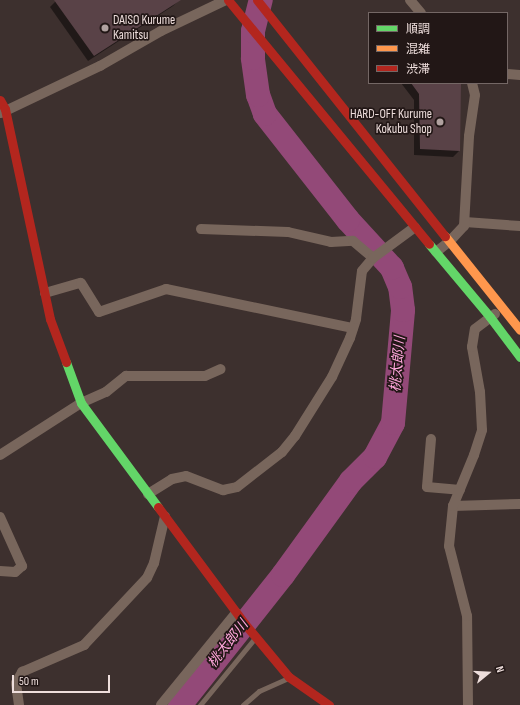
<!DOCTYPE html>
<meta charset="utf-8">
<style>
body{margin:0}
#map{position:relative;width:520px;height:705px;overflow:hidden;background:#3d302e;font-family:"Sofia Sans Condensed","Noto Sans JP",sans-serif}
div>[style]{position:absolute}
.shadow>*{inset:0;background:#0007}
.river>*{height:24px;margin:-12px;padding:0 12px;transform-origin:12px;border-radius:12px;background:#934978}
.building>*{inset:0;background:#594247}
.lane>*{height:5px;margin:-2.5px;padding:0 2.5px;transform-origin:2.5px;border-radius:2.5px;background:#78665c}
.street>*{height:10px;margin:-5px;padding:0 5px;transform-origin:5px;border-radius:5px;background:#78665c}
.fast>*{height:9px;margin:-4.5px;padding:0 4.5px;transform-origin:4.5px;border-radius:4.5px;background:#63d668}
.slow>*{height:9px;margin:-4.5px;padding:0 4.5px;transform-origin:4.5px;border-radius:4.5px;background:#ff974d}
.jam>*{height:9px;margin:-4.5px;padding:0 4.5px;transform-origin:4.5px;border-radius:4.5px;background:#b3261e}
.dots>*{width:11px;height:11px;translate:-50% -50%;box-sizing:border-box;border:2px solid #221716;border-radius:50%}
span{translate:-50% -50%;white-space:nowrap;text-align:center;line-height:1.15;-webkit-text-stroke:3.5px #221716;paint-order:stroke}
.poi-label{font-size:13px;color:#eededc}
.left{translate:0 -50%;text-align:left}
.right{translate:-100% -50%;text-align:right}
.water-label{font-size:14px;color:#fea6db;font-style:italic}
.legend{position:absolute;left:368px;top:12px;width:140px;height:72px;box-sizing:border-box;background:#221716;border:1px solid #746765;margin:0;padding:5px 7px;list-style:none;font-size:12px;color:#eededc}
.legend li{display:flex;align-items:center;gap:8px;height:20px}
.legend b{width:20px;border:1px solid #746765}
.north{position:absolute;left:468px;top:653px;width:40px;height:40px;-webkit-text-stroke:3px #221716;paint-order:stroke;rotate:72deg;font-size:11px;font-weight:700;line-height:16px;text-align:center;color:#eededc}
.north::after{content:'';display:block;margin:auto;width:14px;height:18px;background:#eededc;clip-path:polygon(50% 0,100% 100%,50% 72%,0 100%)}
.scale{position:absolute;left:12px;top:675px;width:98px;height:18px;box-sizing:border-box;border:2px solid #eededc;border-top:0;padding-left:5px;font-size:12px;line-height:14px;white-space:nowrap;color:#eededc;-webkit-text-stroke:3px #221716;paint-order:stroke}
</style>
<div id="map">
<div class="shadow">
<div style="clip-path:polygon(57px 0,179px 0,173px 6px,88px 61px,50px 7px)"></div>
<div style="clip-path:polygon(401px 83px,460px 83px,459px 151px,453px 157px,414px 155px,414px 100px)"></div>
</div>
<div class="river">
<div style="left:180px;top:705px;width:166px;rotate:-51.6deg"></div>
<div style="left:283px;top:575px;width:116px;rotate:-54.1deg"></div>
<div style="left:351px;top:481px;width:34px;rotate:-45deg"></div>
<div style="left:375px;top:457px;width:38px;rotate:-62deg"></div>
<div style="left:393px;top:423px;width:113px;rotate:-84.9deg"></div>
<div style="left:403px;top:310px;width:23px;rotate:-97deg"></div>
<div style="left:400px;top:287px;width:21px;rotate:-113deg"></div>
<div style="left:392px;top:268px;width:65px;rotate:-132.5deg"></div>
<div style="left:348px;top:220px;width:135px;rotate:-128.1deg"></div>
<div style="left:265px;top:114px;width:20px;rotate:-110deg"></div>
<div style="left:258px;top:95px;width:37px;rotate:-98deg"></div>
<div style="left:253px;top:58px;width:27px;rotate:-90deg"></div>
<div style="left:253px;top:31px;width:32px;rotate:-76deg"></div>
</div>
<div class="building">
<div style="clip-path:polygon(54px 0,181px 0,94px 56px)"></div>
<div style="clip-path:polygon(411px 83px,461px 83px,460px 151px,420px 149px,419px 94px)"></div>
</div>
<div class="lane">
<div style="left:200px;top:705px;width:85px;rotate:-50.7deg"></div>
<div style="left:243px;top:705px;width:21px;rotate:-41deg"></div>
<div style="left:259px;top:691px;width:32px;rotate:-24deg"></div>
</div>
<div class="street">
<div style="left:410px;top:0;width:17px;rotate:50deg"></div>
<div style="left:507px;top:74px;width:13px;rotate:4deg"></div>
<div style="left:1px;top:113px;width:110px;rotate:-25.4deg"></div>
<div style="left:100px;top:66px;width:70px;rotate:-29.8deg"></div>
<div style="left:161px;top:31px;width:72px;rotate:-25.5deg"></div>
<div style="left:465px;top:222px;width:55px;rotate:4.2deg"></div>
<div style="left:201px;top:229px;width:87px;rotate:2deg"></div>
<div style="left:288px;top:232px;width:44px;rotate:13.1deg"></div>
<div style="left:331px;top:242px;width:22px;rotate:-3deg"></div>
<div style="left:353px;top:241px;width:26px;rotate:40deg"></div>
<div style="left:436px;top:252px;width:16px;rotate:-38deg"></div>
<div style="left:449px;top:242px;width:22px;rotate:-47deg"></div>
<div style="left:464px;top:226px;width:90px;rotate:-86.8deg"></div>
<div style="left:469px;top:136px;width:41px;rotate:-81.7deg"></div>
<div style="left:475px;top:95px;width:12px;rotate:-104deg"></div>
<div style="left:45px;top:293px;width:37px;rotate:-16deg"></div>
<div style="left:81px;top:283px;width:34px;rotate:58deg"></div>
<div style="left:99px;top:312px;width:71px;rotate:-18.9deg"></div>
<div style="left:166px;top:289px;width:191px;rotate:11.8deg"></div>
<div style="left:431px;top:439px;width:48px;rotate:94.8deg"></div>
<div style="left:427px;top:487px;width:33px;rotate:5deg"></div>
<div style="left:0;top:455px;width:96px;rotate:-32.7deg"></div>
<div style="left:81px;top:403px;width:27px;rotate:-24deg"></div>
<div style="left:106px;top:392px;width:26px;rotate:-39deg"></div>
<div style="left:126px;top:376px;width:79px"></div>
<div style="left:205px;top:376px;width:17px;rotate:-24deg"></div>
<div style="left:148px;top:494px;width:28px;rotate:-32deg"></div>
<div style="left:172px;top:479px;width:14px;rotate:-12deg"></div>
<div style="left:186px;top:476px;width:40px;rotate:21deg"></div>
<div style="left:223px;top:490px;width:14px;rotate:-12deg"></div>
<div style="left:237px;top:487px;width:57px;rotate:-37.9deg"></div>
<div style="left:282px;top:452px;width:21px;rotate:-51deg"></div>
<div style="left:295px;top:436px;width:70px;rotate:-57.9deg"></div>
<div style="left:332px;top:377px;width:43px;rotate:-65.2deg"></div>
<div style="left:350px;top:338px;width:20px;rotate:-72deg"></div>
<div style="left:356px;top:319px;width:48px;rotate:-82.9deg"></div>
<div style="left:362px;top:271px;width:17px;rotate:-50deg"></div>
<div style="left:373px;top:258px;width:52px;rotate:-36.4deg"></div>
<div style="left:453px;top:506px;width:67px;rotate:-1.7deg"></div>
<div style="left:0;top:517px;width:54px;rotate:65.8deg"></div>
<div style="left:22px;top:566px;width:9px;rotate:139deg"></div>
<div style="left:15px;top:572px;width:15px;rotate:-176deg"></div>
<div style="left:19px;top:705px;width:22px;rotate:-98deg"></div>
<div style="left:16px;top:683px;width:13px;rotate:-61deg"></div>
<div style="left:22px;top:672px;width:68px;rotate:-23.5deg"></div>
<div style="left:84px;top:645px;width:92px;rotate:-46.8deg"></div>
<div style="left:147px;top:578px;width:17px;rotate:-65deg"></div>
<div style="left:154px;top:563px;width:48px;rotate:-76.8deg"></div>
<div style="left:161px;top:705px;width:119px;rotate:-50.8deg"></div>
<div style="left:468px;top:705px;width:89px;rotate:-90.6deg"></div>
<div style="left:467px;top:616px;width:72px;rotate:-104.4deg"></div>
<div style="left:449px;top:546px;width:40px;rotate:-84.3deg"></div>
<div style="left:453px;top:506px;width:55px;rotate:-67.6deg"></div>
<div style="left:474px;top:455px;width:26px;rotate:-72deg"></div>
<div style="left:482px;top:430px;width:38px;rotate:-93deg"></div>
<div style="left:480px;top:392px;width:46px;rotate:-100.1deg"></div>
<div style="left:472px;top:347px;width:18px;rotate:-81deg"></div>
<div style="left:475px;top:329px;width:25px;rotate:-37deg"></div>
</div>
<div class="fast">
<div style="left:429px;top:244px;width:95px;rotate:50.1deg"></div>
<div style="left:490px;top:317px;width:50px;rotate:53.1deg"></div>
<div style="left:66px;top:362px;width:44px;rotate:69.9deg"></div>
<div style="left:81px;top:403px;width:129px;rotate:53.5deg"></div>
</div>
<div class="slow">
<div style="left:445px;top:236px;width:120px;rotate:51.4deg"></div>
</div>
<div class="jam">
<div style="left:228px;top:0;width:316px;rotate:50.5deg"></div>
<div style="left:257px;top:0;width:302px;rotate:51.5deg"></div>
<div style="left:0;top:100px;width:10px;rotate:61deg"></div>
<div style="left:5px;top:109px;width:215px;rotate:77.9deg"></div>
<div style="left:50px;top:319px;width:46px;rotate:69.6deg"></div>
<div style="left:158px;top:507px;width:144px;rotate:53.4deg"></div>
<div style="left:244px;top:623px;width:70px;rotate:50.2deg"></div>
<div style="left:289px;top:677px;width:49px;rotate:35deg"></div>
</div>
<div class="dots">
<div style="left:105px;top:28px;background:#b0a19f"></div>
<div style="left:440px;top:122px;background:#b0a19f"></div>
</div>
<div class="poi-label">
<span class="left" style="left:113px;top:28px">DAISO Kurume<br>Kamitsu</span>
<span class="right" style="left:432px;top:122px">HARD-OFF Kurume<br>Kokubu Shop</span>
</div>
<div class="water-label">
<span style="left:398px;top:364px;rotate:-85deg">桃太郎川</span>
<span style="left:228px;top:644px;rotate:-52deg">桃太郎川</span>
</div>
<ul class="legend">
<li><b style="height:5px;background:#63d668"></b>順調</li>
<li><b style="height:5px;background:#ff974d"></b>混雑</li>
<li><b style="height:5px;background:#b3261e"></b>渋滞</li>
</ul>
<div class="north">N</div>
<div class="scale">50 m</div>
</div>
